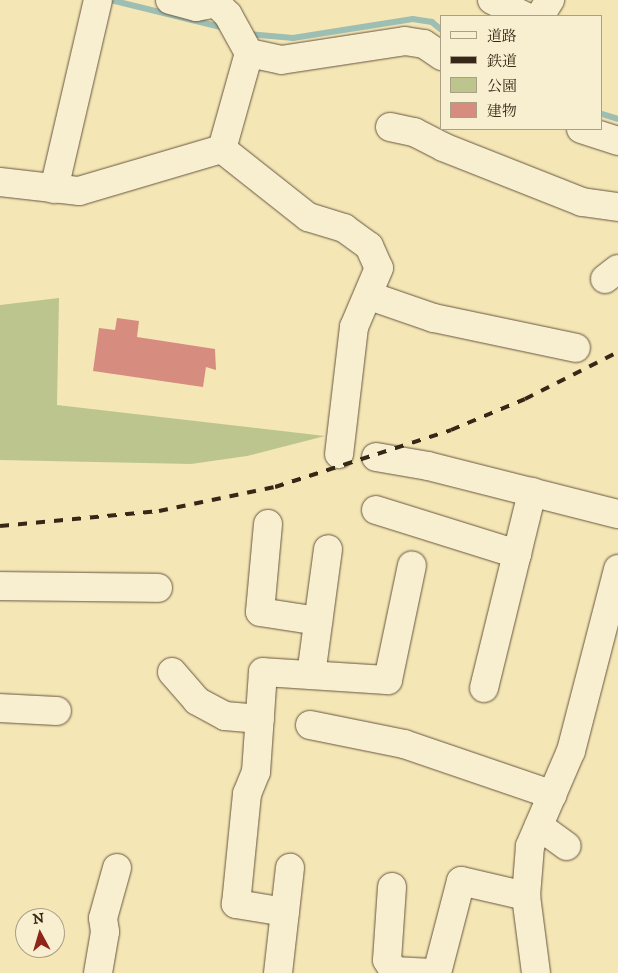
<!DOCTYPE html>
<meta charset="utf-8">
<style>
body{margin:0}
#map{position:relative;width:618px;height:973px;overflow:hidden;background:#f5e6b6;font-family:"IM FELL DW Pica","Noto Serif JP",serif}
div>[style]{position:absolute}
.green>*{inset:0;background:#bcc58d}
.stream>*{height:5.5px;margin:-2.75px;padding:0 2.75px;transform-origin:2.75px;border-radius:2.75px;background:#9dbeb3}
.building>*{inset:0;background:#d78c80}
.roads{filter:drop-shadow(0 0 1px #66573f) drop-shadow(0 0 1px #66573f)}
.minor>*{height:28px;margin:-14px;padding:0 14px;transform-origin:14px;border-radius:14px;background:#f8efd0}
.rail>*{height:4px;margin-top:-2px;transform-origin:0;background:repeating-linear-gradient(90deg,#372717 0 9px,transparent 0 18px)}
span{translate:-50% -50%;white-space:nowrap;text-align:center;line-height:1.15;-webkit-text-stroke:4px #f8efd0;paint-order:stroke}
.legend{position:absolute;left:440px;top:15px;width:162px;height:115px;box-sizing:border-box;background:#f8efd0;border:1px solid #ab9f86;margin:0;padding:6px 9px;list-style:none;font-size:15px;color:#372717}
.legend li{display:flex;align-items:center;gap:10px;height:25px}
.legend b{width:25px;border:1px solid #ab9f86}
.north{position:absolute;left:15px;top:908px;width:50px;height:50px;box-sizing:border-box;background:#f8efd0;border:1px solid #ab9f86;border-radius:50%;rotate:354deg;font-size:14px;font-weight:700;line-height:20px;text-align:center;color:#372717}
.north::after{content:'';display:block;margin:auto;width:18px;height:22px;background:#8f2418;clip-path:polygon(50% 0,100% 100%,50% 72%,0 100%)}
</style>
<div id="map">
<div class="green">
<div style="clip-path:polygon(59px 298px,57px 405px,325px 436px,247px 456px,191px 464px,0 460px,0 305px)"></div>
</div>
<div class="stream">
<div style="left:111px;top:0;width:117px;rotate:13.8deg"></div>
<div style="left:249px;top:34px;width:44px;rotate:5.2deg"></div>
<div style="left:293px;top:38px;width:121px;rotate:-9deg"></div>
<div style="left:413px;top:19px;width:19px;rotate:9deg"></div>
<div style="left:432px;top:22px;width:13px;rotate:39deg"></div>
<div style="left:602px;top:114px;width:17px;rotate:17deg"></div>
</div>
<div class="building">
<div style="clip-path:polygon(117px 318px,139px 321px,137px 337px,215px 349px,216px 370px,206px 367px,203px 387px,93px 371px,99px 328px,115px 330px)"></div>
</div>
<div class="roads">
<div class="minor">
<div style="left:170px;top:0;width:27px;rotate:15deg"></div>
<div style="left:196px;top:7px;width:16px;rotate:-11deg"></div>
<div style="left:213px;top:0;width:21px;rotate:45deg"></div>
<div style="left:228px;top:15px;width:43px;rotate:61.1deg"></div>
<div style="left:249px;top:53px;width:100px;rotate:105.7deg"></div>
<div style="left:492px;top:0;width:37px;rotate:26deg"></div>
<div style="left:540px;top:16px;width:19px;rotate:-58deg"></div>
<div style="left:249px;top:53px;width:33px;rotate:12deg"></div>
<div style="left:281px;top:60px;width:125px;rotate:-8.7deg"></div>
<div style="left:405px;top:41px;width:19px;rotate:9deg"></div>
<div style="left:424px;top:44px;width:22px;rotate:34deg"></div>
<div style="left:390px;top:127px;width:25px;rotate:12deg"></div>
<div style="left:414px;top:132px;width:33px;rotate:27deg"></div>
<div style="left:443px;top:147px;width:149px;rotate:21.6deg"></div>
<div style="left:582px;top:202px;width:36px;rotate:8deg"></div>
<div style="left:581px;top:129px;width:39px;rotate:18deg"></div>
<div style="left:222px;top:149px;width:110px;rotate:38.3deg"></div>
<div style="left:308px;top:217px;width:38px;rotate:17deg"></div>
<div style="left:344px;top:228px;width:31px;rotate:36deg"></div>
<div style="left:369px;top:246px;width:24px;rotate:66deg"></div>
<div style="left:379px;top:268px;width:64px;rotate:113deg"></div>
<div style="left:354px;top:327px;width:128px;rotate:96.7deg"></div>
<div style="left:0;top:182px;width:80px;rotate:6.5deg"></div>
<div style="left:79px;top:191px;width:149px;rotate:-16.4deg"></div>
<div style="left:54px;top:189px;width:194px;rotate:-76.9deg"></div>
<div style="left:605px;top:279px;width:16px;rotate:-38deg"></div>
<div style="left:370px;top:296px;width:68px;rotate:19deg"></div>
<div style="left:434px;top:318px;width:145px;rotate:11.9deg"></div>
<div style="left:376px;top:457px;width:53px;rotate:9.8deg"></div>
<div style="left:428px;top:466px;width:196px;rotate:14.2deg"></div>
<div style="left:376px;top:510px;width:148px;rotate:17.3deg"></div>
<div style="left:268px;top:524px;width:88px;rotate:95.2deg"></div>
<div style="left:260px;top:612px;width:59px;rotate:8.8deg"></div>
<div style="left:0;top:586px;width:158px;rotate:0.7deg"></div>
<div style="left:172px;top:672px;width:38px;rotate:49deg"></div>
<div style="left:197px;top:701px;width:32px;rotate:28deg"></div>
<div style="left:225px;top:716px;width:35px;rotate:5deg"></div>
<div style="left:311px;top:675px;width:127px;rotate:-82.3deg"></div>
<div style="left:484px;top:688px;width:202px;rotate:-76.2deg"></div>
<div style="left:0;top:708px;width:57px;rotate:3deg"></div>
<div style="left:310px;top:725px;width:96px;rotate:11.4deg"></div>
<div style="left:404px;top:744px;width:157px;rotate:18.9deg"></div>
<div style="left:539px;top:826px;width:34px;rotate:36deg"></div>
<div style="left:392px;top:887px;width:73px;rotate:93.9deg"></div>
<div style="left:387px;top:960px;width:13px;rotate:58deg"></div>
<div style="left:394px;top:971px;width:38px;rotate:3deg"></div>
<div style="left:285px;top:912px;width:50px;rotate:-170.7deg"></div>
<div style="left:236px;top:904px;width:111px;rotate:-84.3deg"></div>
<div style="left:247px;top:794px;width:24px;rotate:-68deg"></div>
<div style="left:256px;top:772px;width:100px;rotate:-86deg"></div>
<div style="left:263px;top:672px;width:125px;rotate:3.7deg"></div>
<div style="left:388px;top:680px;width:117px;rotate:-78.2deg"></div>
<div style="left:98px;top:973px;width:42px;rotate:-80.3deg"></div>
<div style="left:105px;top:932px;width:14px;rotate:-98deg"></div>
<div style="left:103px;top:918px;width:52px;rotate:-74.4deg"></div>
<div style="left:278px;top:973px;width:106px;rotate:-83.5deg"></div>
<div style="left:437px;top:973px;width:95px;rotate:-75.4deg"></div>
<div style="left:461px;top:881px;width:67px;rotate:13deg"></div>
<div style="left:536px;top:973px;width:78px;rotate:-97.4deg"></div>
<div style="left:526px;top:896px;width:50px;rotate:-85.4deg"></div>
<div style="left:530px;top:846px;width:103px;rotate:-66.7deg"></div>
<div style="left:571px;top:751px;width:188px;rotate:-75.5deg"></div>
</div>
</div>
<div class="rail">
<div style="left:0;top:526px;width:160px;rotate:-5.4deg"></div>
<div style="left:159px;top:511px;width:118px;rotate:-11.7deg"></div>
<div style="left:275px;top:487px;width:185px;rotate:-17.9deg"></div>
<div style="left:451px;top:430px;width:80px;rotate:-22.7deg"></div>
<div style="left:525px;top:399px;width:104px;rotate:-26.8deg"></div>
</div>
<ul class="legend">
<li><b style="height:6px;background:#f8efd0"></b>道路</li>
<li><b style="height:6px;background:#372717"></b>鉄道</li>
<li><b style="height:14px;background:#bcc58d"></b>公園</li>
<li><b style="height:14px;background:#d78c80"></b>建物</li>
</ul>
<div class="north">N</div>
</div>
